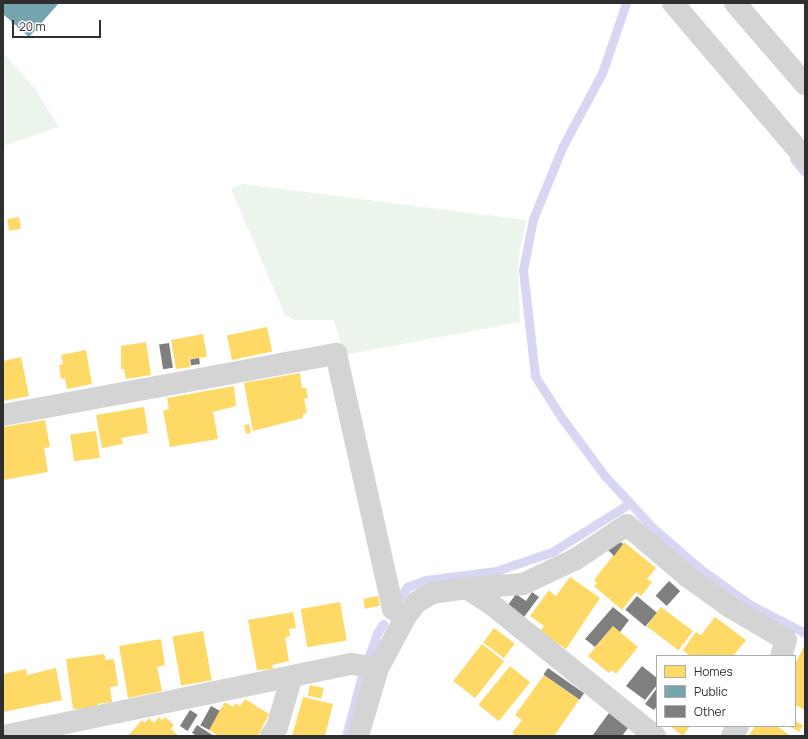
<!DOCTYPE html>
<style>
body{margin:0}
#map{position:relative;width:808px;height:739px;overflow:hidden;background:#fff;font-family:Manrope,sans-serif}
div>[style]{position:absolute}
.green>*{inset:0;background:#ebf5ec}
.homes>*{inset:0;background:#ffd966;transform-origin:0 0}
.public>*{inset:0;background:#76a5af}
.stream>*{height:9px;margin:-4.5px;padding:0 4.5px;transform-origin:4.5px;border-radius:4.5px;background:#d7d7f3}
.building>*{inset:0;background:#7f7f7f;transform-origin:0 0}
.minor>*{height:22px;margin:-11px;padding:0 11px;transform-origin:11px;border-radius:11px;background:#d4d4d4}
.tertiary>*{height:22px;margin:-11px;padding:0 11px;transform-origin:11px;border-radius:11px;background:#d4d4d4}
span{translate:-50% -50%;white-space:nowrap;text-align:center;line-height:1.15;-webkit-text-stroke:4px #fff;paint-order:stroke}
.frame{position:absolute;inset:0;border:4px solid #2f2f2f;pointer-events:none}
.legend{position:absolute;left:656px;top:655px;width:140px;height:72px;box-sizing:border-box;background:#fff;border:1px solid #acacac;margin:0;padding:5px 7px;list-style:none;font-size:12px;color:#2f2f2f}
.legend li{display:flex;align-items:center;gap:8px;height:20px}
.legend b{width:20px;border:1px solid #acacac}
.scale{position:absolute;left:12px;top:20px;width:89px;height:18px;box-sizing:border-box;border:2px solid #2f2f2f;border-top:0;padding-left:5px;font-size:12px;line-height:14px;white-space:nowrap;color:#2f2f2f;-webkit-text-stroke:3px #fff;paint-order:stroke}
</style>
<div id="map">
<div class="green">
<div style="clip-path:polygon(3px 53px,34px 87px,59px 127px,3px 146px)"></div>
<div style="clip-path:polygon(242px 184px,526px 220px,518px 261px,520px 322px,344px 355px,334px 320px,294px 320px,285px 315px,231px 189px)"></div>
</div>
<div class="homes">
<div style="left:19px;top:217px;width:12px;height:12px;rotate:81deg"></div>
<div style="left:267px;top:327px;width:25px;height:41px;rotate:78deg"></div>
<div style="clip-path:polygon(203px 334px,207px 357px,189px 359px,191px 367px,176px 369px,171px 340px)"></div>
<div style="clip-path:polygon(146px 342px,151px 375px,126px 379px,124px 369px,121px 369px,121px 346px)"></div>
<div style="clip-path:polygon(86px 350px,92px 384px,67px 389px,65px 378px,61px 379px,59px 365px,63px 364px,61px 355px)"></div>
<div style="clip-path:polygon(21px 357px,29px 396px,3px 401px,3px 361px)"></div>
<div style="clip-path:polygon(300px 373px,302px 388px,306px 388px,308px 398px,304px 399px,307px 413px,303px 414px,303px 418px,253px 431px,244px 383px)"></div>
<div style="clip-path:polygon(234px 386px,236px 406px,213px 412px,218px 439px,170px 447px,163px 411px,169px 409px,167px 398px)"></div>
<div style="clip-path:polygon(144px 407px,148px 433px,121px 438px,123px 444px,102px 448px,96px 415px)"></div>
<div style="clip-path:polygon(45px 420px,50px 447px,44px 448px,48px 472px,3px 480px,3px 427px)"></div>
<div style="left:249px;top:424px;width:9px;height:5px;rotate:77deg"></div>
<div style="left:96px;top:431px;width:27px;height:26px;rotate:82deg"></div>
<div style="clip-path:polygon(624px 542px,656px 568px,647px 579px,652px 582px,641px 596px,636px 592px,622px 610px,594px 586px,597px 583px,594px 580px)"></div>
<div style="clip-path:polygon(570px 577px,600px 598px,566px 649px,540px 631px,544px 626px,530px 616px,549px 590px,556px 596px)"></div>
<div style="left:378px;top:596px;width:10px;height:15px;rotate:79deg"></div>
<div style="left:340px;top:602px;width:39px;height:40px;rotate:80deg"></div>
<div style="left:661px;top:607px;width:40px;height:24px;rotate:37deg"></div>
<div style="clip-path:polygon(293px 612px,296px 628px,289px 629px,290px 636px,285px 638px,289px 661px,272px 665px,273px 669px,257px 670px,248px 620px)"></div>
<div style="clip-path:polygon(715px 617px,746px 640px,733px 656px,690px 656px,683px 650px,696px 632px,701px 635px)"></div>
<div style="clip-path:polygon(613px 626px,638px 647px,616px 674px,612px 670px,609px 673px,588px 656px)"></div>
<div style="left:494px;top:628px;width:26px;height:18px;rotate:37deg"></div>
<div style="left:203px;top:631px;width:50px;height:31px;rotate:80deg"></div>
<div style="clip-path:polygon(161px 639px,165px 665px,157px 667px,162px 691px,128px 698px,119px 646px)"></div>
<div style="left:482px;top:644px;width:28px;height:47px;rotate:38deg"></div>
<div style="clip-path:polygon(805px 644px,805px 710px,795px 705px,795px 664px)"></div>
<div style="clip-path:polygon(104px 654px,106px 660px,114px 659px,118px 686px,110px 687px,112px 702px,98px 704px,99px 708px,73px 709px,66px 659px)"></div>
<div style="left:510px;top:666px;width:26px;height:50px;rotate:39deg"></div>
<div style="clip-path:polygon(56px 668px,62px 700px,3px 712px,3px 674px,26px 669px,27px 675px)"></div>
<div style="clip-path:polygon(544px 675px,579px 700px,554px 736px,516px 736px,512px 733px,522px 720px,515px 715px)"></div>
<div style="left:310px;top:685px;width:14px;height:11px;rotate:12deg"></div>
<div style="clip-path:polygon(303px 697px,333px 704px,325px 736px,292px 736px)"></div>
<div style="clip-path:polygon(245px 699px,269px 714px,258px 736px,218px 736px,208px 729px,225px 702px,233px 707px,235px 703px,240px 706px)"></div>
<div style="clip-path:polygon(159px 717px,162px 720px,165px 717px,174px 725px,171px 729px,179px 736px,128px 736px,142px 720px,145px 723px,149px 718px,154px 723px)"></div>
<div style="clip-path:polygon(795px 721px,803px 725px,799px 732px,789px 726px,795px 726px)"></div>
<div style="clip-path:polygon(670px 726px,690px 726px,683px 736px)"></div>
<div style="clip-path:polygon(755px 726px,777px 726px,790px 736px,749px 736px)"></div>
</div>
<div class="public">
<div style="clip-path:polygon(3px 3px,59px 3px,29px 37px,3px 14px)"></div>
</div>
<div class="stream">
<div style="left:626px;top:3px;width:74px;rotate:108.9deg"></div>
<div style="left:602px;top:73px;width:85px;rotate:118.1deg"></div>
<div style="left:562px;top:148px;width:77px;rotate:112.2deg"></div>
<div style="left:533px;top:219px;width:52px;rotate:101.1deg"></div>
<div style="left:523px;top:270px;width:107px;rotate:83.5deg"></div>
<div style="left:535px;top:376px;width:49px;rotate:57.6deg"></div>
<div style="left:561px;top:417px;width:74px;rotate:53.3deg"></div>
<div style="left:605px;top:476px;width:71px;rotate:47.3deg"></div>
<div style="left:653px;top:528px;width:61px;rotate:41deg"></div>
<div style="left:699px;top:568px;width:62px;rotate:35.8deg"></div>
<div style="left:749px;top:604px;width:63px;rotate:27.4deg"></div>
<div style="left:794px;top:159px;width:17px;rotate:50deg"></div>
<div style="left:401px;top:596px;width:11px;rotate:-56deg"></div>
<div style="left:407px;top:587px;width:19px;rotate:-21deg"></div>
<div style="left:425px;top:580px;width:72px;rotate:-7.2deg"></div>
<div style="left:496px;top:571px;width:59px;rotate:-18.7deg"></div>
<div style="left:552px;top:552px;width:92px;rotate:-32.1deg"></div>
<div style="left:346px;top:736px;width:59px;rotate:-75.3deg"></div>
<div style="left:361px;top:679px;width:49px;rotate:-70.8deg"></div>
<div style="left:377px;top:633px;width:11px;rotate:-56deg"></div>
</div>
<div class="building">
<div style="left:169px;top:343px;width:25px;height:10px;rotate:81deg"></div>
<div style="left:199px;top:358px;width:6px;height:9px;rotate:81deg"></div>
<div style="clip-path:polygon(618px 540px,623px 544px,614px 556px,608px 550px)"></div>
<div style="left:669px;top:581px;width:15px;height:20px;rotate:42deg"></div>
<div style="clip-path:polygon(532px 592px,539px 597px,524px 617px,508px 605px,516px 594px,526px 601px)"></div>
<div style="left:637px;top:596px;width:26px;height:18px;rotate:40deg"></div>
<div style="clip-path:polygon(613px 607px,629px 620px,620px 632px,613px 626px,595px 647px,585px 639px)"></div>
<div style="clip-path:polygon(642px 666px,657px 678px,657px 685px,645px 700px,626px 686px)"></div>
<div style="left:548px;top:668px;width:44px;height:8px;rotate:35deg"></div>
<div style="clip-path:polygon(657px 688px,657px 706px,654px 710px,645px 704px)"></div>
<div style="left:211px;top:706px;width:10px;height:22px;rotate:29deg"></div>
<div style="left:190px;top:710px;width:9px;height:19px;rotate:32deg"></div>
<div style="clip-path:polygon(609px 713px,628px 728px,622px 736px,592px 736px)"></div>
<div style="clip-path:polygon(197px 725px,214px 736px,197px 736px,192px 733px)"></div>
</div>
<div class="minor">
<div style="left:673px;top:3px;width:204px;rotate:49.6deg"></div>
<div style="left:3px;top:415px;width:339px;rotate:-10.4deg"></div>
<div style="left:336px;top:354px;width:261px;rotate:77.4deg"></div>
<div style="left:393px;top:609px;width:15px;rotate:28deg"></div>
<div style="left:406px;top:616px;width:59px;rotate:118.3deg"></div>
<div style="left:378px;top:668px;width:71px;rotate:106.4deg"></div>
<div style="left:466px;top:588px;width:28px;rotate:32deg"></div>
<div style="left:490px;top:603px;width:212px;rotate:38.9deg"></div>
<div style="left:406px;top:616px;width:18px;rotate:-52deg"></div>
<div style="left:417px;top:602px;width:17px;rotate:-31deg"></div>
<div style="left:432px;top:593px;width:34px;rotate:-8deg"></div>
<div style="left:466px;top:588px;width:57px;rotate:-4deg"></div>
<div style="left:523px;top:584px;width:59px;rotate:-25.3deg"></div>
<div style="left:576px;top:559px;width:61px;rotate:-33.7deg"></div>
<div style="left:627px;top:525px;width:79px;rotate:40.4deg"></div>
<div style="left:687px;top:576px;width:53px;rotate:35.8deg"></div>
<div style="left:730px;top:607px;width:65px;rotate:30.5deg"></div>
<div style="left:786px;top:640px;width:17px;rotate:107deg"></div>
<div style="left:3px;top:736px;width:356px;rotate:-11.7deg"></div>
<div style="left:352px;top:664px;width:26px;rotate:9deg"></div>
<div style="left:271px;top:736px;width:11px;rotate:-56deg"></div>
<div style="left:277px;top:727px;width:53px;rotate:-73.6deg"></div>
<div style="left:732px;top:736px;width:12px;rotate:-59deg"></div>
</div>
<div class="tertiary">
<div style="left:735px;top:3px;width:107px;rotate:49.2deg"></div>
</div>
<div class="frame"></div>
<ul class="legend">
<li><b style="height:11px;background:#ffd966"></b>Homes</li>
<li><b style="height:11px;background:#76a5af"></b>Public</li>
<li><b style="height:11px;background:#7f7f7f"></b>Other</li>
</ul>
<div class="scale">20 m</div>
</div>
